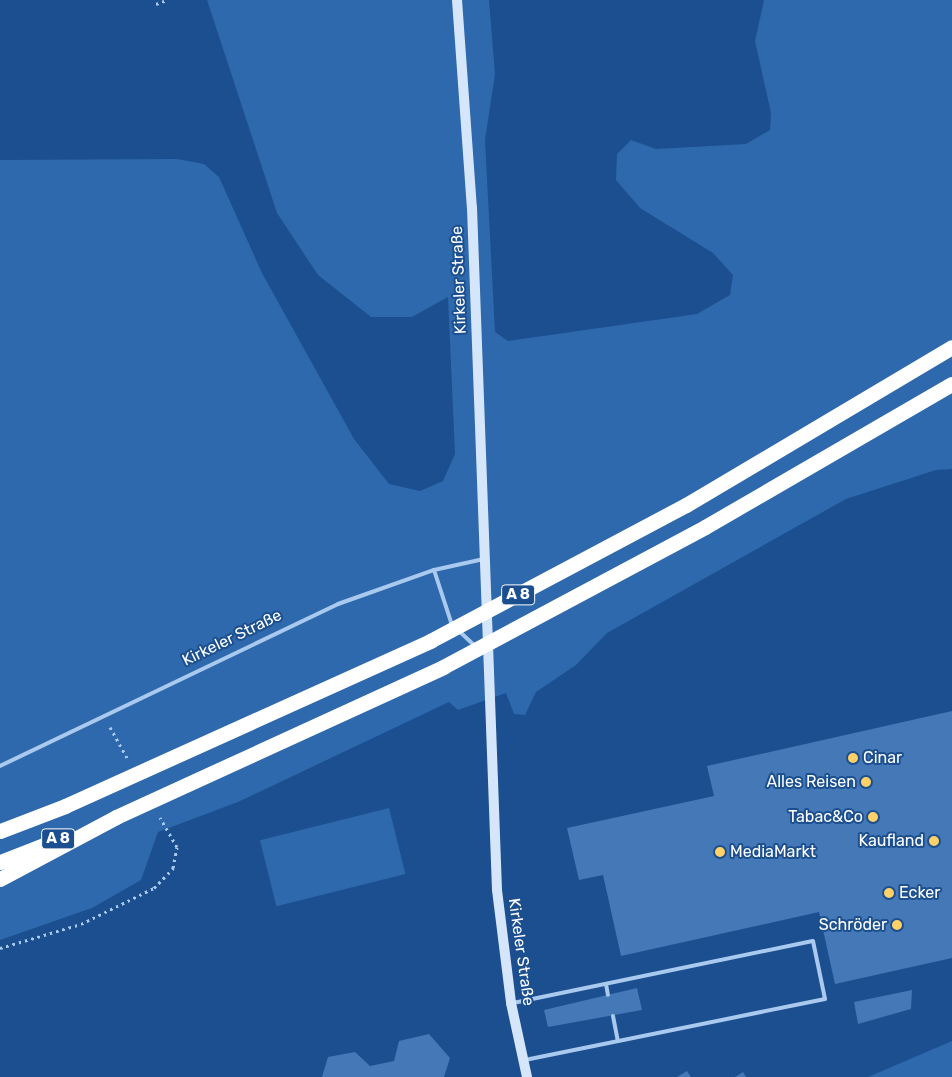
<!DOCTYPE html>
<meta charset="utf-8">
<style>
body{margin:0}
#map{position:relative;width:952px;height:1077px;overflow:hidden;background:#1b4f8f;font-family:Rubik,sans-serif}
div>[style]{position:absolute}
.green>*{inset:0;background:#2e69ad;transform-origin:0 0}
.building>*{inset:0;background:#4478b7}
.path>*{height:3px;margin-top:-1.5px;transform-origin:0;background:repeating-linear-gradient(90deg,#a9c9ee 0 2.5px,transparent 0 6.5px)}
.service>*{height:4px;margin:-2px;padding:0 2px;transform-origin:2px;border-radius:2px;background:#a9c9ee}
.secondary>*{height:10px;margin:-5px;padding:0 5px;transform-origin:5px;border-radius:5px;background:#d6e6fa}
.motorway>*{height:15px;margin:-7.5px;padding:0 7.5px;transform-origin:7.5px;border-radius:7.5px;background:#fff}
.motorway-bridge>*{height:15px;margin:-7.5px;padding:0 7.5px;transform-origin:7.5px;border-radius:7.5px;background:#fff}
.dots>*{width:14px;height:14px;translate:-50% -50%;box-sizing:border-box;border:2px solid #1b4f8f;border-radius:50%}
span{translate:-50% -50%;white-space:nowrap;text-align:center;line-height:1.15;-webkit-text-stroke:4px #1b4f8f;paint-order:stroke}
.shield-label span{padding:1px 4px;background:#1b4f8f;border:1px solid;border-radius:4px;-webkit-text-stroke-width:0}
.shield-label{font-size:15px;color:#fff;font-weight:700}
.street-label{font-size:16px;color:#fff}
.poi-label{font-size:16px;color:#fff}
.left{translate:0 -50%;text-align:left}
.right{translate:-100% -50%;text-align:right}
</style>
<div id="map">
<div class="green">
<div style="clip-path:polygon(207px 0,489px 0,495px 74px,485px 140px,495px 332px,508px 341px,697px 314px,730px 295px,733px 275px,713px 253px,640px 208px,616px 180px,617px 154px,631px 140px,656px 149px,746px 144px,770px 130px,771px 113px,755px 41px,764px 0,952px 0,952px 469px,936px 470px,846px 499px,607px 633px,576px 665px,536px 692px,525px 715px,514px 714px,506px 693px,458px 710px,449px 702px,238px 802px,158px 832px,141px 880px,92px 908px,0 940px,0 160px,177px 159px,204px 164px,219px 177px,262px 273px,354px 439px,389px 484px,420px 491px,443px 481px,455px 454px,448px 297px,412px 317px,371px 317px,318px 275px,277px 213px)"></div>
<div style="left:389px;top:808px;width:68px;height:133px;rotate:76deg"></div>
<div style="clip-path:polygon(952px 1041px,952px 1077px,868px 1077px)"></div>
</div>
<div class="building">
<div style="clip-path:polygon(952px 711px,952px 958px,835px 984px,819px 912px,621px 956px,603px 875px,579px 880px,567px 828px,714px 796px,707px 766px)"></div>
<div style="clip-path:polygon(637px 988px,642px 1010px,548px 1027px,544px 1010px)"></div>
<div style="clip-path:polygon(912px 990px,911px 1009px,858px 1024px,854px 1002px)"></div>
<div style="clip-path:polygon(429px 1034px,450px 1058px,444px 1077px,322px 1077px,328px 1057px,355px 1052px,370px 1066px,394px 1061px,399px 1041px)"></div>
<div style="clip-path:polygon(687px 1071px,691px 1077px,677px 1077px)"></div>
<div style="clip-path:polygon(743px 1072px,746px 1077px,735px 1077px)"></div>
</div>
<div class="path">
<div style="left:156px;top:4px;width:12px;rotate:-20deg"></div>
<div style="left:110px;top:727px;width:37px;rotate:61deg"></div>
<div style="left:0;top:948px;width:84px;rotate:-16.5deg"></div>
<div style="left:81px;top:924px;width:81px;rotate:-26.3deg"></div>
<div style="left:154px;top:888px;width:28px;rotate:-46deg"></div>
<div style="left:173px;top:868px;width:21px;rotate:-79deg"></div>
<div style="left:177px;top:847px;width:34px;rotate:-120deg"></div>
</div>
<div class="service">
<div style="left:434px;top:570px;width:58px;rotate:71.9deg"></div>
<div style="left:459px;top:631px;width:23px;rotate:43deg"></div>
<div style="left:0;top:766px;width:375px;rotate:-25.6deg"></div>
<div style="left:338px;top:604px;width:102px;rotate:-19.5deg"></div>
<div style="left:434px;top:570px;width:51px;rotate:-12.4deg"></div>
<div style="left:606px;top:984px;width:11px;rotate:80deg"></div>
<div style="left:513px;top:1003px;width:306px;rotate:-11.7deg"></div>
<div style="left:813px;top:941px;width:59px;rotate:78.3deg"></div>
<div style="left:825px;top:999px;width:305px;rotate:168.5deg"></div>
<div style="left:613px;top:1016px;width:25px;rotate:79deg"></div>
</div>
<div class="secondary">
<div style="left:457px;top:0;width:209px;rotate:85.9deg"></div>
<div style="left:472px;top:208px;width:682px;rotate:87.9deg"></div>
<div style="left:497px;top:890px;width:114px;rotate:82.9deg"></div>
<div style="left:511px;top:1003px;width:76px;rotate:77.8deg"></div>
</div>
<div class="motorway">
<div style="left:705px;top:527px;width:285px;rotate:-30.1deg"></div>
<div style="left:0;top:831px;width:70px;rotate:-21deg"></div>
<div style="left:0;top:862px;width:58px;rotate:-21.3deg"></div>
<div style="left:0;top:879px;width:132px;rotate:-28.1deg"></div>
</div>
<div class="motorway-bridge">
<div style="left:65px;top:806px;width:401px;rotate:-24.3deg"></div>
<div style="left:430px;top:641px;width:290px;rotate:-28deg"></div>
<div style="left:686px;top:505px;width:309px;rotate:-30.7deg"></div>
<div style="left:116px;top:817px;width:360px;rotate:-24.6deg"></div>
<div style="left:443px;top:667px;width:297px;rotate:-28.1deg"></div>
</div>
<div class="dots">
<div style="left:853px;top:758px;background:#ffd166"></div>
<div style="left:866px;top:782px;background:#ffd166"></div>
<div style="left:873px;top:817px;background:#ffd166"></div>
<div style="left:934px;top:841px;background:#ffd166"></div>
<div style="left:720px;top:852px;background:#ffd166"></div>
<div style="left:889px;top:893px;background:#ffd166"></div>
<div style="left:897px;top:925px;background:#ffd166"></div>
</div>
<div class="shield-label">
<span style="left:518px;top:595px">A 8</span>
<span style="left:58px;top:839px">A 8</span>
</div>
<div class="street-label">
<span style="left:459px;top:280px;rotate:-92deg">Kirkeler Straße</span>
<span style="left:232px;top:638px;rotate:-26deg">Kirkeler Straße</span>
<span style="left:521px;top:952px;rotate:82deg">Kirkeler Straße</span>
</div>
<div class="poi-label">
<span class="left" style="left:863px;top:758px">Cinar</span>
<span class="right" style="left:856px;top:782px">Alles Reisen</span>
<span class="right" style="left:863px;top:817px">Tabac&amp;Co</span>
<span class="right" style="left:924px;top:841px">Kaufland</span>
<span class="left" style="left:730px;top:852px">MediaMarkt</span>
<span class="left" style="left:899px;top:893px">Ecker</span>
<span class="right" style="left:887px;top:925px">Schröder</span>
</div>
</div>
